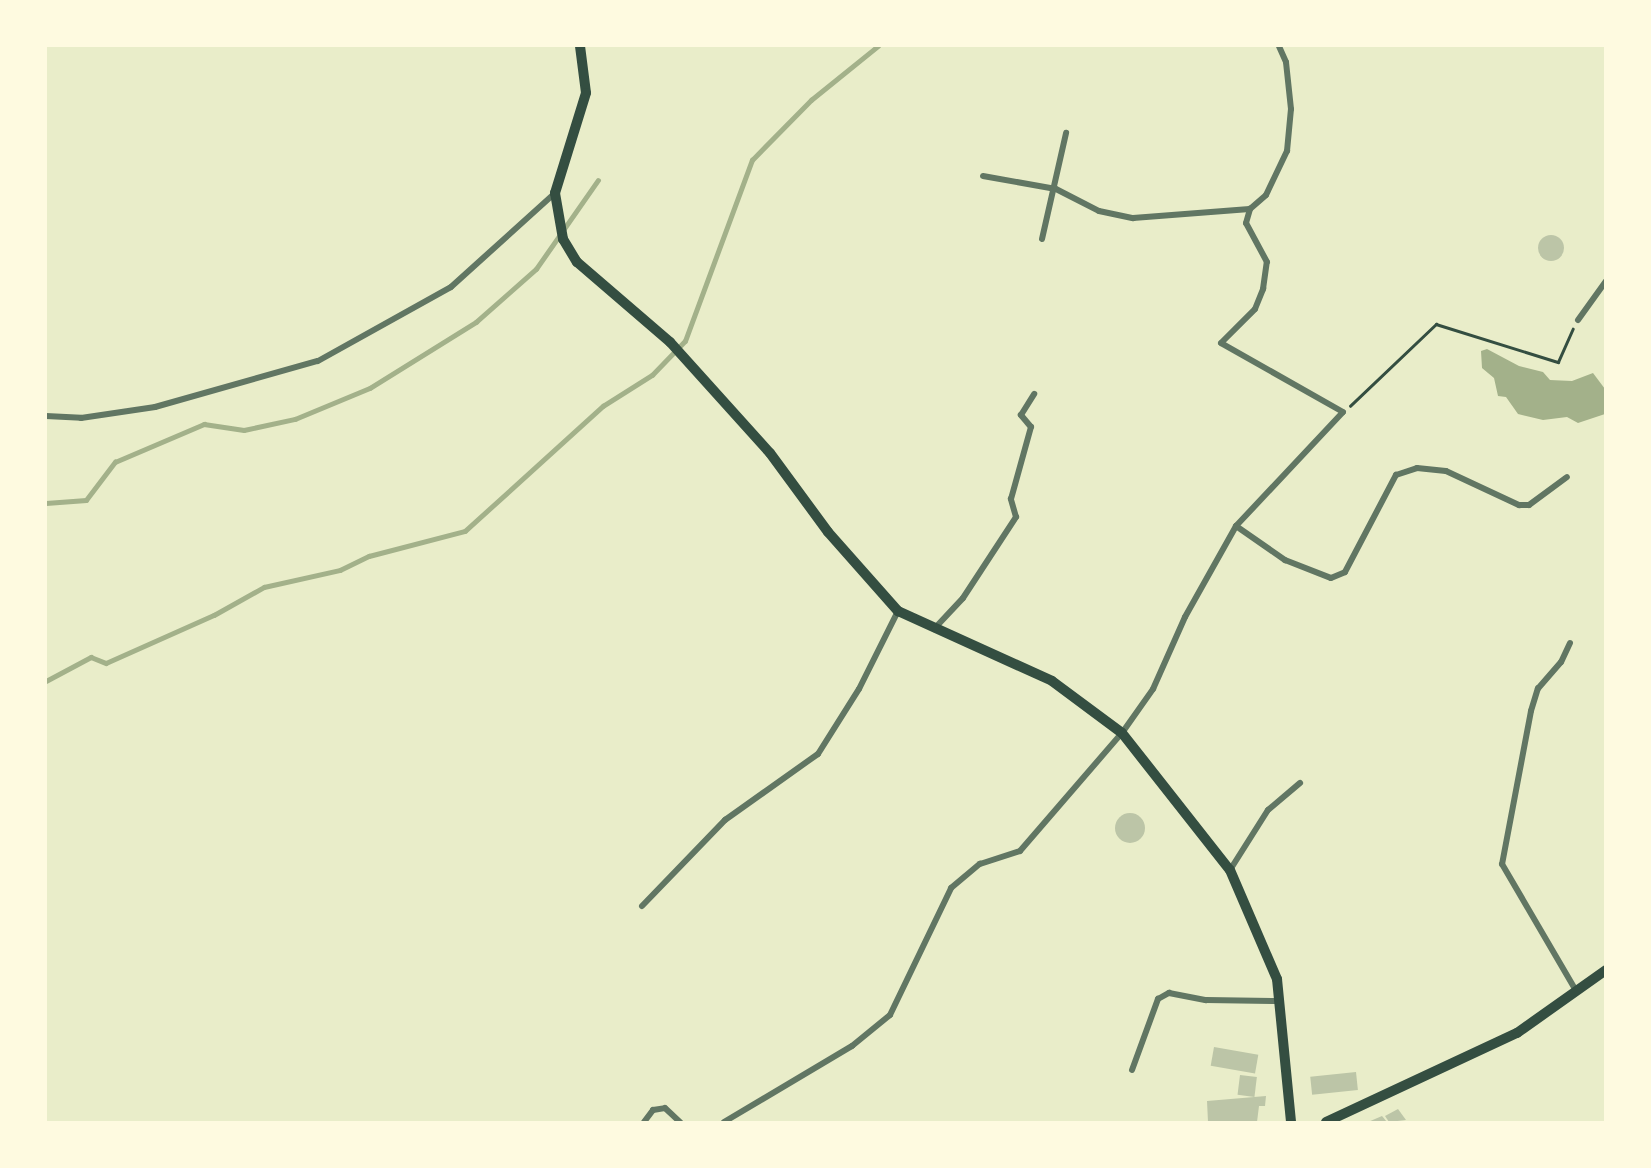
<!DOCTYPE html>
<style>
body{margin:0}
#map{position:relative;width:1651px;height:1168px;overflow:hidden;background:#e9edc9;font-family:Rubik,sans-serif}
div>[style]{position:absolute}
.water>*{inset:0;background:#a3b18a}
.stream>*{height:4.5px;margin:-2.25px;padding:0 2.25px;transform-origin:2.25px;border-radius:2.25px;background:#a3b18a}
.building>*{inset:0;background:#bcc5a7;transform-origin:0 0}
.round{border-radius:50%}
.path>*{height:2.5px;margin:-1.25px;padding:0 1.25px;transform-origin:1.25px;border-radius:1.25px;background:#344e41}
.minor>*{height:6px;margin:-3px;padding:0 3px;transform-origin:3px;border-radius:3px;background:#617663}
.primary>*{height:10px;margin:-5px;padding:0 5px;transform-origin:5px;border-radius:5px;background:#344e41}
span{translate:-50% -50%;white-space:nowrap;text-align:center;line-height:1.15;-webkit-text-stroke:5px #fefae0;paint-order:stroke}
.frame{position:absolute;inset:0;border:47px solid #fefae0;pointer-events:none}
</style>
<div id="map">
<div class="water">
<div style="clip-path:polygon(1487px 349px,1519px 366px,1543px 372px,1550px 380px,1572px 381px,1593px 373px,1605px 389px,1605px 414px,1578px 423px,1567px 417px,1543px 420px,1518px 414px,1506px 397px,1498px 396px,1494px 378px,1482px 368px,1481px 351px)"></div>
</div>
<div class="stream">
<div style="left:46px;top:503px;width:40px;rotate:-4.3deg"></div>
<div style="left:86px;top:500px;width:48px;rotate:-52.7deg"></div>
<div style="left:115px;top:462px;width:97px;rotate:-23.1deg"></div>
<div style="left:204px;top:424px;width:40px;rotate:8.5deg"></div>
<div style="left:244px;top:430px;width:52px;rotate:-12.2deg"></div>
<div style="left:295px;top:419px;width:81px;rotate:-22.5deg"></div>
<div style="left:370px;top:388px;width:125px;rotate:-31.9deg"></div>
<div style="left:476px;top:322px;width:80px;rotate:-41.5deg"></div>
<div style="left:536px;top:269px;width:108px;rotate:-55.1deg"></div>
<div style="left:46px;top:681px;width:51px;rotate:-28.1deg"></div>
<div style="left:91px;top:657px;width:16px;rotate:22deg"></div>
<div style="left:106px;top:663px;width:118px;rotate:-24deg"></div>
<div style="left:214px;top:615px;width:57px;rotate:-29.2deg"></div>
<div style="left:264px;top:587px;width:78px;rotate:-12.6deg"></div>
<div style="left:340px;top:570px;width:32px;rotate:-26deg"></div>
<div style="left:369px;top:556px;width:99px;rotate:-14.6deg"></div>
<div style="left:465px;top:531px;width:186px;rotate:-42.2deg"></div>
<div style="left:603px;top:406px;width:58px;rotate:-32.3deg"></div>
<div style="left:652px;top:375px;width:47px;rotate:-45.9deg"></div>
<div style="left:685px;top:341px;width:193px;rotate:-69.7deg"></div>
<div style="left:752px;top:160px;width:84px;rotate:-45.5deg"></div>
<div style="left:811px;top:100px;width:86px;rotate:-38.9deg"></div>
</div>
<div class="building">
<div class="round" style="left:1538px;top:235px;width:26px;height:26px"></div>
<div class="round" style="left:1115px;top:813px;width:30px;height:30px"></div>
<div style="left:1214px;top:1047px;width:45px;height:19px;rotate:10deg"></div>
<div style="left:1356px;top:1072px;width:18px;height:46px;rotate:84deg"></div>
<div style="left:1240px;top:1075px;width:17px;height:20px;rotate:7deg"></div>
<div style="clip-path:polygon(1266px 1096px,1265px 1106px,1259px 1106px,1257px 1122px,1208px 1122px,1207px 1101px)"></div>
<div style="clip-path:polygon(1398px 1109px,1406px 1120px,1389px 1122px,1385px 1116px)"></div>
<div style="clip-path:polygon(1382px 1116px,1387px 1122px,1368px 1122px)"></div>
</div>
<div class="path">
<div style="left:1350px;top:406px;width:119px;rotate:-43.6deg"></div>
<div style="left:1436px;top:324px;width:128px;rotate:17.3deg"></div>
<div style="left:1558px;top:362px;width:36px;rotate:-66deg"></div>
</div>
<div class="minor">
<div style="left:983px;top:176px;width:74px;rotate:10.1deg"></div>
<div style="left:1056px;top:189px;width:48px;rotate:27.1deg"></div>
<div style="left:1099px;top:211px;width:35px;rotate:12deg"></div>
<div style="left:1133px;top:218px;width:117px;rotate:-4.4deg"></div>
<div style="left:1042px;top:239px;width:109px;rotate:-77.2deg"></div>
<div style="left:1578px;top:320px;width:48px;rotate:-54.3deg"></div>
<div style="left:46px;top:416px;width:35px;rotate:3deg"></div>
<div style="left:81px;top:418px;width:75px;rotate:-8.5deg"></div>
<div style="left:155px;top:407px;width:169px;rotate:-15.8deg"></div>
<div style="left:318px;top:361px;width:152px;rotate:-29.1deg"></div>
<div style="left:451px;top:287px;width:140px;rotate:-42.1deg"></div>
<div style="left:1236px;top:526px;width:60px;rotate:34.8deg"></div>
<div style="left:1285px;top:560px;width:49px;rotate:21.4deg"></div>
<div style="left:1331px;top:578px;width:15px;rotate:-23deg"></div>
<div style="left:1345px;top:572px;width:110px;rotate:-62.3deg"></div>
<div style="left:1396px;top:475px;width:22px;rotate:-18deg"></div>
<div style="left:1417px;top:468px;width:29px;rotate:6deg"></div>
<div style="left:1446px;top:471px;width:81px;rotate:25deg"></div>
<div style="left:1519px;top:505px;width:10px"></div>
<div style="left:1529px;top:505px;width:47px;rotate:-36.4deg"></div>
<div style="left:934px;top:629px;width:42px;rotate:-46.9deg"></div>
<div style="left:963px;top:598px;width:97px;rotate:-56.8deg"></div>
<div style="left:1016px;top:517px;width:19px;rotate:-106deg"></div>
<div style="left:1011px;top:499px;width:75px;rotate:-74.5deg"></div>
<div style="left:1031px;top:427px;width:16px;rotate:-130deg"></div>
<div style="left:1021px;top:415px;width:25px;rotate:-58deg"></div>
<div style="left:1570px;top:643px;width:21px;rotate:115deg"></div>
<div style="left:1561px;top:662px;width:35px;rotate:131deg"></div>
<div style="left:1538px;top:688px;width:24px;rotate:107deg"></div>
<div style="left:1531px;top:711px;width:156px;rotate:100.7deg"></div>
<div style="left:1502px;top:864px;width:145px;rotate:59.7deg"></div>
<div style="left:1230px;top:870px;width:71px;rotate:-57.7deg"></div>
<div style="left:1268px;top:810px;width:42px;rotate:-40.2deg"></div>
<div style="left:642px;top:906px;width:120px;rotate:-46deg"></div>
<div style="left:725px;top:820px;width:114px;rotate:-35.4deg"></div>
<div style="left:818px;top:754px;width:77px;rotate:-57.8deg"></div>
<div style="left:859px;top:689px;width:87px;rotate:-63.4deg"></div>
<div style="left:1132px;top:1070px;width:76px;rotate:-69.9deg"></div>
<div style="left:1158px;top:999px;width:13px;rotate:-29deg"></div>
<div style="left:1169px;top:993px;width:38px;rotate:11deg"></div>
<div style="left:1206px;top:1000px;width:73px;rotate:0.8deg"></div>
<div style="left:644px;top:1122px;width:15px;rotate:-53deg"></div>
<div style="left:653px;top:1110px;width:12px;rotate:-9deg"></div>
<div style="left:665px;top:1108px;width:21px;rotate:43deg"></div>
<div style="left:724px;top:1122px;width:149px;rotate:-30.7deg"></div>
<div style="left:852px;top:1046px;width:49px;rotate:-39.2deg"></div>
<div style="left:890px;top:1015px;width:141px;rotate:-64.3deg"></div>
<div style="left:951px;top:888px;width:38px;rotate:-40deg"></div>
<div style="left:980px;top:864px;width:42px;rotate:-18deg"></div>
<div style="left:1020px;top:851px;width:156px;rotate:-49.2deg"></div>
<div style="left:1122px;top:733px;width:54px;rotate:-54.8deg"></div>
<div style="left:1153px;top:689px;width:79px;rotate:-66deg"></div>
<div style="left:1185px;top:617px;width:104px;rotate:-60.7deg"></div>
<div style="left:1236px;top:526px;width:156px;rotate:-46.8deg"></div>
<div style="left:1343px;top:412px;width:140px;rotate:-150.5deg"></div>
<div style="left:1221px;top:343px;width:48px;rotate:-45deg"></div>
<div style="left:1255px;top:309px;width:22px;rotate:-68deg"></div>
<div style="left:1263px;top:289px;width:27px;rotate:-82deg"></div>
<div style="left:1267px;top:262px;width:44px;rotate:-118.3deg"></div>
<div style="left:1246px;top:223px;width:15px;rotate:-74deg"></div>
<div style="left:1250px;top:209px;width:21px;rotate:-41deg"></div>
<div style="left:1266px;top:195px;width:49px;rotate:-64.5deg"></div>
<div style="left:1287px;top:151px;width:42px;rotate:-84.6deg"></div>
<div style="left:1291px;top:109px;width:47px;rotate:-96.1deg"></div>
<div style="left:1286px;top:62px;width:17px;rotate:-114deg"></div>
</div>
<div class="primary">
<div style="left:580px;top:46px;width:47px;rotate:82.7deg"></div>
<div style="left:586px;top:93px;width:105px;rotate:107.2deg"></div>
<div style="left:555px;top:193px;width:47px;rotate:80.1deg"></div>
<div style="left:563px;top:239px;width:27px;rotate:59deg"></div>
<div style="left:577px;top:262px;width:123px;rotate:40.7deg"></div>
<div style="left:670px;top:342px;width:149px;rotate:48deg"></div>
<div style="left:770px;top:453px;width:98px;rotate:53.7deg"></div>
<div style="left:828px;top:532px;width:106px;rotate:48.5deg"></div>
<div style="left:898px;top:611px;width:169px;rotate:24.4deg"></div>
<div style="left:1052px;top:681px;width:87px;rotate:36.6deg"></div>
<div style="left:1122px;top:733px;width:174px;rotate:51.8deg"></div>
<div style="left:1230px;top:870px;width:119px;rotate:66.7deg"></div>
<div style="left:1277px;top:979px;width:144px;rotate:84.4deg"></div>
<div style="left:1326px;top:1122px;width:211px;rotate:-25deg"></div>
<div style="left:1517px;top:1033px;width:109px;rotate:-35.3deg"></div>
</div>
<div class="frame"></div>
</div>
